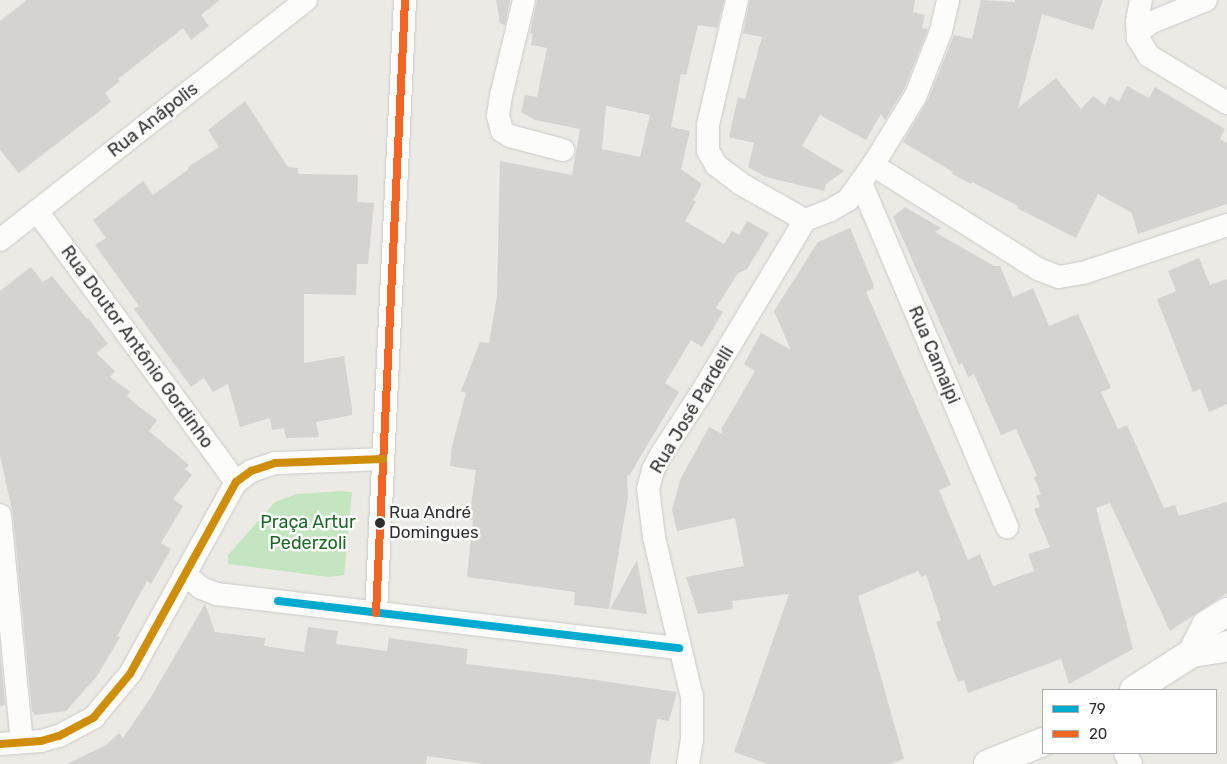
<!DOCTYPE html>
<meta charset="utf-8">
<style>
body{margin:0}
#map{position:relative;width:1227px;height:764px;overflow:hidden;background:#ebeae4;font-family:Rubik,sans-serif}
div>[style]{position:absolute}
.green>*{inset:0;background:#c3e5bf}
.building>*{inset:0;background:#d4d3cf}
.roads{filter:drop-shadow(0 0 1px #cac8c8) drop-shadow(0 0 1px #cac8c8)}
.minor>*{height:22px;margin:-11px;padding:0 11px;transform-origin:11px;border-radius:11px;background:#fcfcfb}
.secondary>*{height:28px;margin:-14px;padding:0 14px;transform-origin:14px;border-radius:14px;background:#fcfcfb}
.bus-1>*{height:8px;margin:-4px;padding:0 4px;transform-origin:4px;border-radius:4px;background:#00a9ce}
.bus-2>*{height:8px;margin:-4px;padding:0 4px;transform-origin:4px;border-radius:4px;background:#f26522}
.bus-3>*{height:8px;margin:-4px;padding:0 4px;transform-origin:4px;border-radius:4px;background:#cf8e09}
.dots>*{width:14px;height:14px;translate:-50% -50%;box-sizing:border-box;border:2px solid #fff;border-radius:50%}
span{translate:-50% -50%;white-space:nowrap;text-align:center;line-height:1.15;-webkit-text-stroke:5px #fff;paint-order:stroke}
.bus-label{font-size:17px;color:#2e2e2e}
.left{translate:0 -50%;text-align:left}
.street-label{font-size:18px;color:#2e2e2e}
.park-label{font-size:18px;color:#1f6927}
.legend{position:absolute;left:1042px;top:689px;width:175px;height:65px;box-sizing:border-box;background:#fff;border:1px solid #ababab;margin:0;padding:6px 9px;list-style:none;font-size:15px;color:#2e2e2e}
.legend li{display:flex;align-items:center;gap:10px;height:25px}
.legend b{width:25px;border:1px solid #ababab}
</style>
<div id="map">
<div class="green">
<div style="clip-path:polygon(342px 491px,352px 492px,344px 575px,329px 577px,228px 564px,228px 555px,275px 502px,297px 494px)"></div>
</div>
<div class="building">
<div style="clip-path:polygon(27px 0,220px 0,201px 15px,209px 26px,191px 40px,183px 28px,118px 79px,120px 81px,105px 93px,111px 102px,19px 173px,0 150px,0 21px)"></div>
<div style="clip-path:polygon(496px 0,510px 0,505px 25px,500px 23px)"></div>
<div style="clip-path:polygon(evenodd,537px 0,724px 0,717px 28px,698px 25px,686px 75px,681px 74px,671px 127px,690px 131px,681px 169px,702px 184px,693px 200px,696px 202px,685px 221px,724px 244px,732px 231px,739px 235px,747px 221px,769px 233px,747px 269px,738px 273px,716px 308px,723px 312px,702px 347px,691px 340px,665px 383px,679px 392px,629px 476px,627px 475px,628px 497px,609px 609px,574px 605px,575px 592px,467px 577px,473px 520px,469px 520px,476px 470px,450px 466px,452px 446px,466px 393px,461px 391px,480px 342px,489px 343px,497px 296px,500px 161px,572px 175px,580px 129px,535px 120px,521px 112px,525px 95px,537px 97px,547px 48px,531px 45px,533px 34px,530px 33px,537px 0,606px 106px,650px 115px,640px 157px,602px 149px,606px 106px)"></div>
<div style="clip-path:polygon(750px 0,915px 0,913px 12px,925px 15px,922px 28px,928px 29px,904px 89px,885px 120px,881px 114px,866px 140px,820px 115px,802px 146px,844px 171px,826px 184px,824px 191px,766px 177px,748px 167px,754px 143px,729px 137px,738px 97px,745px 99px,762px 37px,743px 33px)"></div>
<div style="clip-path:polygon(981px 0,1015px 2px,1015px 0,1103px 0,1093px 30px,1042px 14px,1018px 108px,1056px 78px,1081px 109px,1093px 96px,1105px 105px,1110px 96px,1119px 101px,1127px 86px,1149px 98px,1155px 87px,1225px 129px,1220px 139px,1227px 143px,1227px 204px,1138px 234px,1132px 213px,1098px 194px,1076px 238px,1017px 208px,1018px 206px,972px 182px,971px 184px,952px 174px,953px 172px,903px 142px,928px 100px,954px 35px,972px 39px)"></div>
<div style="clip-path:polygon(245px 101px,288px 167px,298px 168px,298px 174px,358px 175px,357px 202px,374px 203px,368px 264px,357px 264px,356px 295px,304px 294px,304px 363px,344px 356px,352px 408px,352px 415px,316px 422px,319px 437px,286px 438px,284px 428px,272px 430px,270px 418px,240px 427px,228px 384px,213px 392px,204px 378px,191px 387px,134px 309px,139px 306px,95px 245px,106px 238px,93px 220px,143px 181px,153px 195px,189px 169px,188px 167px,219px 147px,208px 130px)"></div>
<div style="clip-path:polygon(905px 207px,941px 228px,935px 232px,994px 266px,1000px 266px,1013px 297px,1033px 288px,1049px 326px,1078px 314px,1111px 388px,1101px 392px,1118px 429px,1127px 425px,1164px 508px,1175px 505px,1179px 516px,1227px 502px,1227px 593px,1170px 631px,1110px 503px,1096px 508px,1133px 649px,1069px 684px,1061px 659px,968px 693px,964px 680px,958px 682px,936px 622px,941px 620px,926px 575px,921px 577px,918px 571px,858px 596px,904px 759px,890px 764px,768px 764px,734px 752px,789px 594px,732px 601px,733px 609px,698px 614px,686px 577px,744px 566px,735px 518px,677px 531px,672px 510px,680px 480px,709px 427px,722px 434px,722px 428px,755px 371px,744px 364px,761px 333px,791px 350px,774px 311px,818px 242px,850px 228px,873px 283px,874px 288px,866px 292px,951px 485px,939px 490px,968px 560px,980px 554px,993px 586px,1034px 571px,1028px 554px,1050px 547px,1034px 509px,1040px 507px,1036px 496px,1041px 494px,1034px 477px,1037px 476px,1016px 429px,1001px 435px,974px 374px,968px 377px,962px 363px,959px 365px,893px 217px)"></div>
<div style="clip-path:polygon(1199px 258px,1210px 285px,1227px 279px,1227px 404px,1209px 412px,1200px 389px,1193px 392px,1157px 299px,1176px 291px,1168px 271px)"></div>
<div style="clip-path:polygon(31px 267px,43px 282px,52px 276px,87px 319px,88px 318px,108px 344px,96px 353px,115px 371px,110px 377px,130px 392px,127px 396px,138px 406px,157px 420px,149px 431px,189px 465px,185px 469px,192px 475px,173px 499px,183px 506px,161px 543px,171px 549px,151px 584px,147px 581px,117px 636px,120px 637px,97px 676px,66px 711px,35px 715px,32px 711px,13px 514px,0 456px,0 291px)"></div>
<div style="clip-path:polygon(637px 560px,647px 614px,610px 609px)"></div>
<div style="clip-path:polygon(205px 604px,215px 632px,265px 638px,264px 646px,304px 652px,308px 627px,338px 631px,336px 644px,387px 651px,389px 638px,468px 649px,466px 664px,583px 678px,677px 692px,669px 721px,657px 719px,650px 764px,483px 764px,427px 756px,426px 764px,67px 764px,106px 745px,119px 733px,123px 738px,151px 697px)"></div>
<div style="clip-path:polygon(0 651px,5px 705px,0 706px)"></div>
</div>
<div class="roads">
<div class="minor">
<div style="left:524px;top:0;width:99px;rotate:103.5deg"></div>
<div style="left:501px;top:96px;width:20px;rotate:99deg"></div>
<div style="left:498px;top:116px;width:7px;rotate:74deg"></div>
<div style="left:500px;top:123px;width:8px;rotate:76deg"></div>
<div style="left:502px;top:131px;width:9px;rotate:32deg"></div>
<div style="left:510px;top:136px;width:55px;rotate:14.8deg"></div>
<div style="left:737px;top:0;width:128px;rotate:103.1deg"></div>
<div style="left:708px;top:125px;width:26px;rotate:90deg"></div>
<div style="left:708px;top:151px;width:16px;rotate:60deg"></div>
<div style="left:716px;top:165px;width:31px;rotate:37deg"></div>
<div style="left:741px;top:184px;width:73px;rotate:29.4deg"></div>
<div style="left:1206px;top:0;width:61px;rotate:157.7deg"></div>
<div style="left:1150px;top:23px;width:11px;rotate:142deg"></div>
<div style="left:1141px;top:30px;width:9px;rotate:111deg"></div>
<div style="left:1138px;top:38px;width:21px;rotate:59deg"></div>
<div style="left:1149px;top:56px;width:91px;rotate:31.1deg"></div>
<div style="left:1138px;top:38px;width:16px;rotate:-94deg"></div>
<div style="left:1137px;top:22px;width:22px;rotate:-80deg"></div>
<div style="left:873px;top:165px;width:195px;rotate:32.2deg"></div>
<div style="left:1038px;top:269px;width:22px;rotate:21deg"></div>
<div style="left:1059px;top:277px;width:27px;rotate:-10deg"></div>
<div style="left:1086px;top:272px;width:149px;rotate:-18.4deg"></div>
<div style="left:861px;top:183px;width:374px;rotate:67deg"></div>
<div style="left:37px;top:211px;width:336px;rotate:53.7deg"></div>
<div style="left:805px;top:220px;width:26px;rotate:-21deg"></div>
<div style="left:829px;top:211px;width:22px;rotate:-30deg"></div>
<div style="left:848px;top:200px;width:43px;rotate:-54.5deg"></div>
<div style="left:873px;top:165px;width:82px;rotate:-58.4deg"></div>
<div style="left:916px;top:95px;width:69px;rotate:-68.7deg"></div>
<div style="left:941px;top:31px;width:32px;rotate:-77deg"></div>
<div style="left:0;top:240px;width:389px;rotate:-38.1deg"></div>
<div style="left:0;top:515px;width:228px;rotate:84.5deg"></div>
<div style="left:185px;top:574px;width:21px;rotate:41deg"></div>
<div style="left:201px;top:588px;width:17px;rotate:21deg"></div>
<div style="left:217px;top:594px;width:465px;rotate:6.7deg"></div>
<div style="left:376px;top:613px;width:614px;rotate:-87.29deg"></div>
<div style="left:0;top:744px;width:41px;rotate:-4.2deg"></div>
<div style="left:41px;top:741px;width:19px;rotate:-16deg"></div>
<div style="left:59px;top:736px;width:40px;rotate:-28deg"></div>
<div style="left:94px;top:717px;width:56px;rotate:-50.1deg"></div>
<div style="left:130px;top:674px;width:219px;rotate:-61.1deg"></div>
<div style="left:236px;top:482px;width:19px;rotate:-36deg"></div>
<div style="left:251px;top:471px;width:25px;rotate:-18deg"></div>
<div style="left:275px;top:463px;width:108px;rotate:-2.1deg"></div>
<div style="left:1125px;top:753px;width:13px;rotate:61deg"></div>
<div style="left:688px;top:764px;width:24px;rotate:-81deg"></div>
<div style="left:692px;top:740px;width:43px;rotate:-90deg"></div>
<div style="left:692px;top:697px;width:164px;rotate:-103.4deg"></div>
<div style="left:654px;top:537px;width:48px;rotate:-97.1deg"></div>
<div style="left:648px;top:489px;width:20px;rotate:-75deg"></div>
<div style="left:653px;top:470px;width:19px;rotate:-62deg"></div>
<div style="left:662px;top:453px;width:75px;rotate:-56.9deg"></div>
<div style="left:703px;top:390px;width:198px;rotate:-59deg"></div>
</div>
<div class="secondary">
<div style="left:1192px;top:653px;width:31px;rotate:-63deg"></div>
<div style="left:1206px;top:625px;width:25px;rotate:-32deg"></div>
<div style="left:1134px;top:690px;width:69px;rotate:-32.5deg"></div>
<div style="left:1192px;top:653px;width:30px;rotate:-9deg"></div>
<div style="left:1222px;top:648px;width:6px;rotate:-31deg"></div>
<div style="left:988px;top:764px;width:59px;rotate:-21.8deg"></div>
</div>
</div>
<div class="bus-1">
<div style="left:278px;top:601px;width:404px;rotate:6.7deg"></div>
</div>
<div class="bus-2">
<div style="left:376px;top:613px;width:614px;rotate:-87.29deg"></div>
</div>
<div class="bus-3">
<div style="left:0;top:744px;width:41px;rotate:-4.2deg"></div>
<div style="left:41px;top:741px;width:19px;rotate:-16deg"></div>
<div style="left:59px;top:736px;width:40px;rotate:-28deg"></div>
<div style="left:94px;top:717px;width:56px;rotate:-50.1deg"></div>
<div style="left:130px;top:674px;width:219px;rotate:-61.1deg"></div>
<div style="left:236px;top:482px;width:19px;rotate:-36deg"></div>
<div style="left:251px;top:471px;width:25px;rotate:-18deg"></div>
<div style="left:275px;top:463px;width:108px;rotate:-2.1deg"></div>
</div>
<div class="dots">
<div style="left:380px;top:523px;background:#2e2e2e"></div>
</div>
<div class="bus-label">
<span class="left" style="left:389px;top:523px">Rua André<br>Domingues</span>
</div>
<div class="street-label">
<span style="left:153px;top:120px;rotate:-38deg">Rua Anápolis</span>
<span style="left:137px;top:347px;rotate:54deg">Rua Doutor Antônio Gordinho</span>
<span style="left:934px;top:355px;rotate:67deg">Rua Camaipi</span>
<span style="left:692px;top:410px;rotate:-59deg">Rua José Pardelli</span>
</div>
<div class="park-label">
<span style="left:308px;top:533px">Praça Artur<br>Pederzoli</span>
</div>
<ul class="legend">
<li><b style="height:6px;background:#00a9ce"></b>79</li>
<li><b style="height:6px;background:#f26522"></b>20</li>
</ul>
</div>
